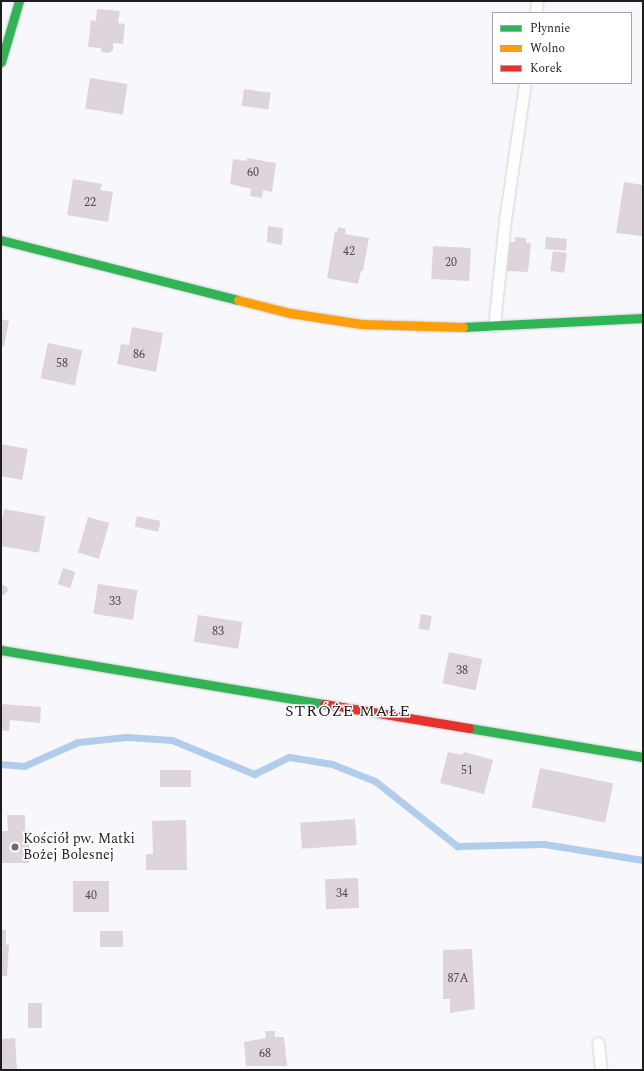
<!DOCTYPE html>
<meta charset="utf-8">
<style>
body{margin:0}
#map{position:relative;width:644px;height:1071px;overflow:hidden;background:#f7f7fc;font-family:Spectral,serif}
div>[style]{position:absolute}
.stream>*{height:7px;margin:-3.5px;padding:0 3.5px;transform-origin:3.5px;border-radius:3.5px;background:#b0cdec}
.building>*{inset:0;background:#ded4dc;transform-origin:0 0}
.roads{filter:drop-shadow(0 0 1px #d2d2d6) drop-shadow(0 0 1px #d2d2d6)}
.lane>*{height:11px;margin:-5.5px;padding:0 5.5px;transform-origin:5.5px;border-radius:5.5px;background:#fefeff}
.fast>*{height:9px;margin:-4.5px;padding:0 4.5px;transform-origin:4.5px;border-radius:4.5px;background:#30b455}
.slow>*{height:9px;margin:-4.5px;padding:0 4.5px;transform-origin:4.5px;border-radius:4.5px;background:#ff9f0a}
.jam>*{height:9px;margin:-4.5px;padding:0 4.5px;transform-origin:4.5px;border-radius:4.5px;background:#e5322d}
.dots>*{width:11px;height:11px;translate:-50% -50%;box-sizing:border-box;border:2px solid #fff;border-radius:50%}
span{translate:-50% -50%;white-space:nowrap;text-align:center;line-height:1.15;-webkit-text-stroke:3px #fff;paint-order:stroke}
.number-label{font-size:12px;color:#4e4c50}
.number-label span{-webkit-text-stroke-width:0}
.poi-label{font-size:14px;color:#1e1e21}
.left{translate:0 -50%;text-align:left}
.quarter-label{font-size:16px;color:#1e1e21;letter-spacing:1px}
.frame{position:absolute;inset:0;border:2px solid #1e1e21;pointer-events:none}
.legend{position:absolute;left:492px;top:12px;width:140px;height:72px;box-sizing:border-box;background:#fff;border:1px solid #a5a5a6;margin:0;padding:5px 7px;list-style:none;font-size:12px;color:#1e1e21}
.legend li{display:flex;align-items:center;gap:8px;height:20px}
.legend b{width:20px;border:1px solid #a5a5a6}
</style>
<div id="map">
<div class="stream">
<div style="left:1px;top:764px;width:23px;rotate:5deg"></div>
<div style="left:24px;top:766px;width:59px;rotate:-24deg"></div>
<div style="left:78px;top:742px;width:49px;rotate:-5.8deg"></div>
<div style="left:127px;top:737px;width:45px;rotate:3.8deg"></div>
<div style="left:172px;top:740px;width:89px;rotate:22.5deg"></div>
<div style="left:254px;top:774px;width:39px;rotate:-26deg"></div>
<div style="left:289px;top:757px;width:44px;rotate:9.2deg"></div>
<div style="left:332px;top:764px;width:46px;rotate:21.6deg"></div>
<div style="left:375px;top:781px;width:105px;rotate:38.4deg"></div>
<div style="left:457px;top:846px;width:87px;rotate:-1.3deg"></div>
<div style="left:544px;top:844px;width:100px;rotate:9.2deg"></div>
</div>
<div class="building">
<div style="clip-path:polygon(97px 9px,120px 11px,118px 23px,125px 24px,123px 44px,113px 43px,113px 50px,109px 53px,102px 52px,100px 48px,88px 47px,91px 20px,96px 21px)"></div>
<div style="left:90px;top:78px;width:38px;height:31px;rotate:9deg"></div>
<div style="left:244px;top:89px;width:27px;height:17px;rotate:8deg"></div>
<div style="clip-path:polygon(247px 158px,276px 163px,272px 192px,263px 190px,262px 198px,250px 196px,251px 189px,230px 184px,233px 159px,247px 161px)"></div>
<div style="clip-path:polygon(73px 179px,102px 184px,100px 190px,113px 192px,108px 222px,67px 215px)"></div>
<div style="clip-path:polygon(624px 182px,643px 185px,643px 236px,616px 233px)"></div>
<div style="clip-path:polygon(268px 226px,283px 228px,282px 245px,267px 242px)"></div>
<div style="clip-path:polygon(338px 227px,346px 229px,345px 234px,369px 238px,363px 271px,361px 271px,358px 284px,327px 278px,335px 232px,337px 233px)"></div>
<div style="clip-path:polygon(515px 237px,526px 238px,526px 243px,531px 243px,528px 272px,507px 271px,510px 242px,515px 242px)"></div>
<div style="left:546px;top:237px;width:21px;height:12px;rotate:5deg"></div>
<div style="left:433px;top:246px;width:38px;height:33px;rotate:3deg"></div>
<div style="left:553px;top:251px;width:14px;height:20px;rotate:8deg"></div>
<div style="clip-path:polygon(1px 319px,9px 321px,4px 346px,1px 346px)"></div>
<div style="clip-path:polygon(132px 327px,163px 333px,156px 372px,117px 364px,121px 344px,129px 345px)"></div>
<div style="left:48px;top:343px;width:35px;height:36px;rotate:12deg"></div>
<div style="clip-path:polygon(1px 444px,28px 449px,22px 480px,1px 476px)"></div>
<div style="left:4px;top:509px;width:42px;height:37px;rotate:10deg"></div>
<div style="left:137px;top:516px;width:24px;height:11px;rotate:12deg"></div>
<div style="left:88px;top:517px;width:22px;height:37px;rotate:16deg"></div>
<div style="left:63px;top:568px;width:13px;height:17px;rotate:18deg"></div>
<div style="clip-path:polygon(1px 584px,7px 587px,8px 591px,2px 596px)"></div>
<div style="left:98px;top:584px;width:40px;height:30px;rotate:9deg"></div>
<div style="left:421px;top:614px;width:11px;height:15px;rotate:10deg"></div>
<div style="left:198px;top:615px;width:45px;height:27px;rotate:9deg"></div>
<div style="left:449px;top:652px;width:34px;height:32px;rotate:12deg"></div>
<div style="clip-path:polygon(1px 704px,41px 707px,40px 723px,10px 720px,9px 731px,1px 730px)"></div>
<div style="clip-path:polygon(448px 752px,462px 755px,464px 752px,493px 760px,484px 794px,440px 783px)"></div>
<div style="left:540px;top:768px;width:75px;height:40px;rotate:12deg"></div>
<div style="left:160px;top:770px;width:31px;height:17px"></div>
<div style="clip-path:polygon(7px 815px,25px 815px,25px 831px,29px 831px,29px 863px,1px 863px,1px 831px,8px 831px)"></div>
<div style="left:355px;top:819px;width:26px;height:55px;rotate:86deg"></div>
<div style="clip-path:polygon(186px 820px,187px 870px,146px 870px,146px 854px,153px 854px,152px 821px)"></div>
<div style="left:358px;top:878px;width:30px;height:33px;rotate:88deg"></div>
<div style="left:73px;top:881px;width:36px;height:31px"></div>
<div style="clip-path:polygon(1px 930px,6px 930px,6px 945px,9px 944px,7px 976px,1px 976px)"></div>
<div style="left:123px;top:931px;width:16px;height:23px;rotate:90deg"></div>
<div style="clip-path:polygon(472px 949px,475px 1009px,450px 1013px,450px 999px,443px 999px,443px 950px)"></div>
<div style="left:28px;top:1003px;width:14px;height:25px"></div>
<div style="clip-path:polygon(265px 1031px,275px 1031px,275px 1037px,284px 1037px,287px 1066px,246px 1066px,244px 1042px,266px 1038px)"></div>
<div style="clip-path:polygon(15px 1038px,17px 1070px,1px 1070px,1px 1039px)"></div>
</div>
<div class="roads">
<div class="lane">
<div style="left:536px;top:13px;width:12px;rotate:-85deg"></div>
<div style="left:494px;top:326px;width:107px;rotate:-84.1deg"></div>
<div style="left:505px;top:220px;width:138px;rotate:-81.7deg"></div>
<div style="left:598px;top:1043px;width:27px;rotate:84deg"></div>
</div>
<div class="fast">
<div style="left:1px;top:62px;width:64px;rotate:-73.6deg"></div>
<div style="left:1px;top:240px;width:244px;rotate:14.2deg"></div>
<div style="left:463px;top:327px;width:180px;rotate:-2.9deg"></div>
<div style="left:1px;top:650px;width:327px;rotate:9.5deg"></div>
<div style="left:469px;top:728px;width:176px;rotate:9.5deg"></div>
</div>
<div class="slow">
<div style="left:238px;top:300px;width:54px;rotate:14deg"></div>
<div style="left:290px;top:313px;width:72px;rotate:8.8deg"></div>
<div style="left:361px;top:324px;width:102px;rotate:1.7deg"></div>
</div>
<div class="jam">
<div style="left:324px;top:704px;width:147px;rotate:9.4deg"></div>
</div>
</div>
<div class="dots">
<div style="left:15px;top:847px;background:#6a6a6e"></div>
</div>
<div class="number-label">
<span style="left:253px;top:173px">60</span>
<span style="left:90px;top:203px">22</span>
<span style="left:349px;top:252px">42</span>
<span style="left:451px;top:263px">20</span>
<span style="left:139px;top:355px">86</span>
<span style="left:62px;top:364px">58</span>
<span style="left:115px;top:602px">33</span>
<span style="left:218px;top:632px">83</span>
<span style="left:462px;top:671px">38</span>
<span style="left:467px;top:771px">51</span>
<span style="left:342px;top:894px">34</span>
<span style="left:91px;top:896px">40</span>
<span style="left:458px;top:979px">87A</span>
<span style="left:265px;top:1054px">68</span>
</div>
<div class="poi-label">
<span class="left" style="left:23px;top:847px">Kościół pw. Matki<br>Bożej Bolesnej</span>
</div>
<div class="quarter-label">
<span style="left:348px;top:711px">STRÓŻE MAŁE</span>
</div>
<div class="frame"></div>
<ul class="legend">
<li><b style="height:5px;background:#30b455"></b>Płynnie</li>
<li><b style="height:5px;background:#ff9f0a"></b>Wolno</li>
<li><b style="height:5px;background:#e5322d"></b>Korek</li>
</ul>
</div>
